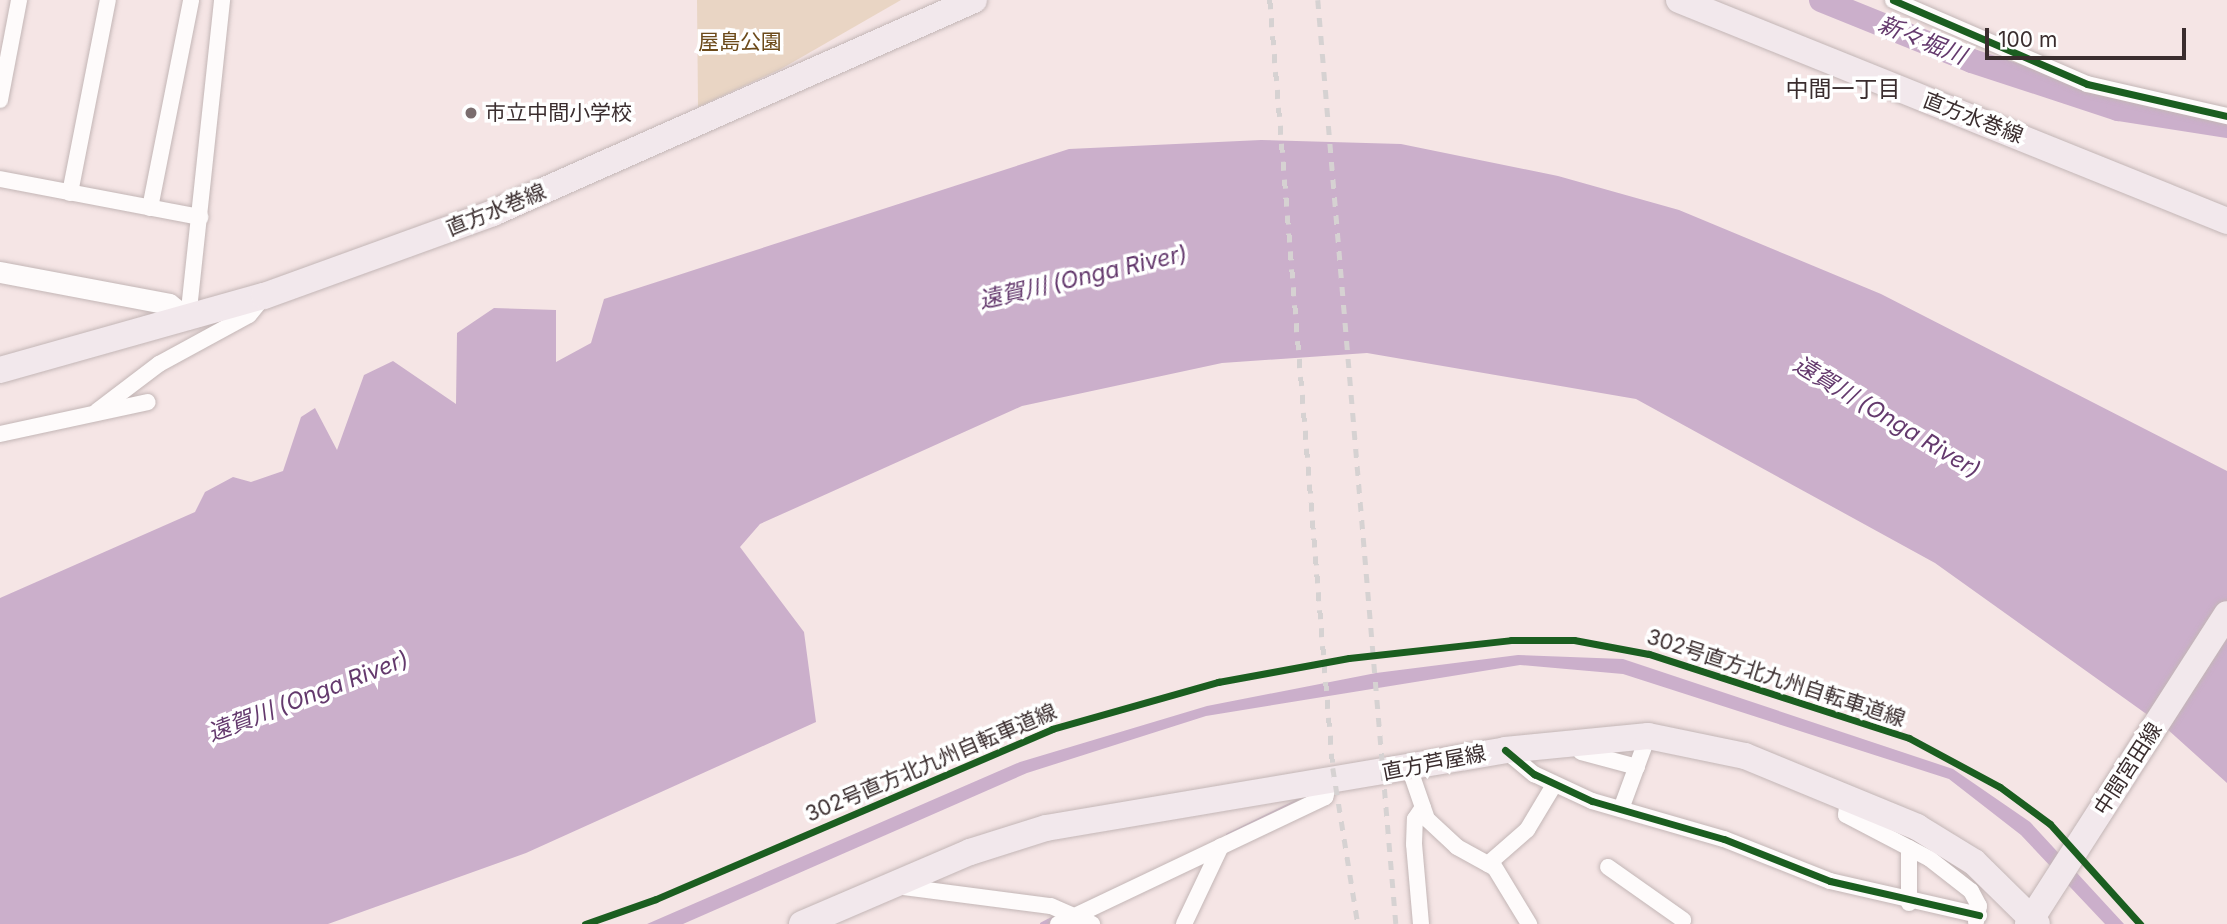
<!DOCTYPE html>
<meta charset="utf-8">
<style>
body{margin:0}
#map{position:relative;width:2227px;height:924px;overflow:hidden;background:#f5e5e5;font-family:Inter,"Noto Sans JP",sans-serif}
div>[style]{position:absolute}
.green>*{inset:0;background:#e9d5c4}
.water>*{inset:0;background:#cbafcb}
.stream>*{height:4.5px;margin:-2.25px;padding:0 2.25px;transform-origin:2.25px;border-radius:2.25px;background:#cbafcb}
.river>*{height:24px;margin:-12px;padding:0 12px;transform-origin:12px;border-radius:12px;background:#cbafcb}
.roads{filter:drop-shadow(0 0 2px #c3b6b6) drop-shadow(0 0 2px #c3b6b6)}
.minor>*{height:16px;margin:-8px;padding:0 8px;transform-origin:8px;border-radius:8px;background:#fefbfb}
.tertiary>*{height:21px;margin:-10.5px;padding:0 10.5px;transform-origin:10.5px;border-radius:10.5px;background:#fefbfb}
.primary>*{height:26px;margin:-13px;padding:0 13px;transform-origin:13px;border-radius:13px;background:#f2e8ec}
.rail>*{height:4.5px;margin-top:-2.25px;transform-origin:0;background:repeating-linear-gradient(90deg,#d6d2d2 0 9px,transparent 0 18px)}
.cycleway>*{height:7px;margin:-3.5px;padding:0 3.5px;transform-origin:3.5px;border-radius:3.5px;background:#1b5e20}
.dots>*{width:19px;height:19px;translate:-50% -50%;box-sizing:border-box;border:4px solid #fff;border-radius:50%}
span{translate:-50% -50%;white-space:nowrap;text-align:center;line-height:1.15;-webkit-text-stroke:7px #fff;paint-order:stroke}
.park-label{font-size:21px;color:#6c4a1a}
.poi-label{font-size:21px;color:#3a2d2e}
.left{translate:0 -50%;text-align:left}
.street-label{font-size:21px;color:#3a2d2e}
.water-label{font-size:23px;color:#64396d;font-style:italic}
.neighbourhood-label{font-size:23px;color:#3a2d2e}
.scale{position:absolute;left:1985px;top:28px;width:201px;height:32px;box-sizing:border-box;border:4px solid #3a2d2e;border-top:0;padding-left:9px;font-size:21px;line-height:24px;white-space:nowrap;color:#3a2d2e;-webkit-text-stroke:5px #fff;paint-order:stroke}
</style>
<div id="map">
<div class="green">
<div style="clip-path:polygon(697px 0,901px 0,781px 69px,698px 107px)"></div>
</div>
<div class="water">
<div style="clip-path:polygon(1261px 140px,1401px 144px,1558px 176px,1679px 210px,1881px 294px,2227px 471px,2227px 783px,2166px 728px,1935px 563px,1636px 399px,1367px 353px,1222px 363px,1022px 406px,760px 524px,740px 547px,804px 632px,816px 722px,526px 853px,328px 924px,0 924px,0 598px,195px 512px,205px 492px,233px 477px,251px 482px,283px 471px,301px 417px,315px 408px,337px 450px,364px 375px,393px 361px,456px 404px,457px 333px,494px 308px,556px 310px,556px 362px,591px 343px,604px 299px,1069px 149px)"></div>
<div style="clip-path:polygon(1518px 655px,1623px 659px,1953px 769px,2030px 822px,2124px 924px,2105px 924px,2021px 835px,1949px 779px,1623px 674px,1520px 665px,1206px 716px,1027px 773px,683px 924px,647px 924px,1020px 762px,1207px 706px,1376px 673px)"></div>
</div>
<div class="stream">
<div style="left:1228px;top:835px;width:89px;rotate:-26deg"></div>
<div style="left:1042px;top:924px;width:16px;rotate:-27deg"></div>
</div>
<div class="river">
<div style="left:1821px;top:0;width:163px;rotate:22deg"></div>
<div style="left:1972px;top:61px;width:154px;rotate:18.2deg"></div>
<div style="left:2118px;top:109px;width:110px;rotate:8.9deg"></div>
</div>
<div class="roads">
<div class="minor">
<div style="left:1893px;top:0;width:211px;rotate:23.4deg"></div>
<div style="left:2087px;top:84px;width:144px;rotate:12.9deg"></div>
<div style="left:0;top:100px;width:102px;rotate:-79.2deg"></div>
<div style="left:0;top:179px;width:204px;rotate:10.8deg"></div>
<div style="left:70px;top:193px;width:197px;rotate:-78.9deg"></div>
<div style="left:150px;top:208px;width:212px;rotate:-78.8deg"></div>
<div style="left:188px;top:319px;width:321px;rotate:-83.9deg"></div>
<div style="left:97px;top:411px;width:78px;rotate:-37.2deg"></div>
<div style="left:159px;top:364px;width:102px;rotate:-28.6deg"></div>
<div style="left:249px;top:315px;width:22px;rotate:-51deg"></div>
<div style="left:0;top:434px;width:151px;rotate:-12.2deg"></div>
<div style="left:1505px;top:750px;width:38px;rotate:40deg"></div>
<div style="left:1534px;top:774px;width:64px;rotate:25deg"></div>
<div style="left:1592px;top:801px;width:137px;rotate:16.1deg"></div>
<div style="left:1724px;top:839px;width:114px;rotate:21.6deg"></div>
<div style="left:1830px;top:881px;width:153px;rotate:12.9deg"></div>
<div style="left:1581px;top:752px;width:58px;rotate:15deg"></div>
<div style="left:1410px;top:770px;width:52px;rotate:70.9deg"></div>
<div style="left:1427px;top:819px;width:41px;rotate:43deg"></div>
<div style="left:1457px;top:847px;width:43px;rotate:28.9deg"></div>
<div style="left:1495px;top:868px;width:66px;rotate:58.7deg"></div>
<div style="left:1848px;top:797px;width:18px;rotate:96deg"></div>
<div style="left:1846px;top:815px;width:95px;rotate:27.6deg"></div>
<div style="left:1930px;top:859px;width:52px;rotate:38deg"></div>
<div style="left:1971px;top:891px;width:17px;rotate:62deg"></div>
<div style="left:1979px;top:906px;width:16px;rotate:101deg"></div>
<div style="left:1621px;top:809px;width:78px;rotate:-69.7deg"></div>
<div style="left:1488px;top:864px;width:52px;rotate:-41.1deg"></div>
<div style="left:1527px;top:830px;width:52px;rotate:-59deg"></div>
<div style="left:1608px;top:867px;width:92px;rotate:35.2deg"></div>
<div style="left:896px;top:886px;width:156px;rotate:7.4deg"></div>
<div style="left:1051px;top:906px;width:45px;rotate:23.7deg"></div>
<div style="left:1909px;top:903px;width:55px;rotate:-90deg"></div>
<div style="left:1058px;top:924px;width:296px;rotate:-25.4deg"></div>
<div style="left:1325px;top:797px;width:16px;rotate:-72deg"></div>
<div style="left:1184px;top:924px;width:86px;rotate:-64.6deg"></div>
<div style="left:1421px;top:924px;width:80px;rotate:-95deg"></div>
<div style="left:1414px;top:844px;width:25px;rotate:-88deg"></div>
<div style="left:1415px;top:819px;width:14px;rotate:-56deg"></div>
</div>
<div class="tertiary">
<div style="left:0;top:272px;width:172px;rotate:10.7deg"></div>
<div style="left:169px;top:304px;width:24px;rotate:38deg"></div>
</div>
<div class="primary">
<div style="left:1679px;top:0;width:591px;rotate:21.96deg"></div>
<div style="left:0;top:370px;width:274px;rotate:-15.7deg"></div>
<div style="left:264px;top:296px;width:244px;rotate:-19.9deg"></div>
<div style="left:493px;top:213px;width:526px;rotate:-23.89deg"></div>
<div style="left:802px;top:924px;width:183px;rotate:-23.2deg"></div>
<div style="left:970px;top:852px;width:80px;rotate:-17.5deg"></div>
<div style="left:1046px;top:828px;width:466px;rotate:-9.6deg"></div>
<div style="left:1505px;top:750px;width:144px;rotate:-5.6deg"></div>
<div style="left:1648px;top:736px;width:99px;rotate:11.7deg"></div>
<div style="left:1745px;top:756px;width:186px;rotate:22.4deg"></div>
<div style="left:1917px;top:827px;width:67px;rotate:31.6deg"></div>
<div style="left:1974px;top:862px;width:88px;rotate:44.5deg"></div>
<div style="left:2028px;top:924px;width:368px;rotate:-57.3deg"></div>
</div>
</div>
<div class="rail">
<div style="left:1270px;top:0;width:771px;rotate:85.31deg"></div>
<div style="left:1333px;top:768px;width:158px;rotate:80.9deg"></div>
<div style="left:1318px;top:0;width:927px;rotate:85.17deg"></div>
</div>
<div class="cycleway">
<div style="left:1893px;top:0;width:211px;rotate:23.4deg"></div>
<div style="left:2087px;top:84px;width:144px;rotate:12.9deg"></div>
<div style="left:1505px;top:750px;width:38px;rotate:40deg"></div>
<div style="left:1534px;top:774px;width:64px;rotate:25deg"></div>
<div style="left:1592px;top:801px;width:137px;rotate:16.1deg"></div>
<div style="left:1724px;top:839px;width:114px;rotate:21.6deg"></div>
<div style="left:1830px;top:881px;width:153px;rotate:12.9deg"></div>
<div style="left:585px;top:924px;width:75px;rotate:-19.4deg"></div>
<div style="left:656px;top:899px;width:431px;rotate:-23.2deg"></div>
<div style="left:1052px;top:729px;width:173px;rotate:-15.8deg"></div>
<div style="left:1218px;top:682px;width:133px;rotate:-10.4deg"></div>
<div style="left:1349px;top:658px;width:163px;rotate:-6.3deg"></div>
<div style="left:1511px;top:640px;width:63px"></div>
<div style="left:1574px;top:640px;width:76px;rotate:10.6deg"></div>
<div style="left:1649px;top:654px;width:273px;rotate:17.9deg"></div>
<div style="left:1909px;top:738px;width:103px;rotate:28.3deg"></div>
<div style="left:2000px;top:787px;width:62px;rotate:36.5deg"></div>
<div style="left:2050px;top:824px;width:135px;rotate:48deg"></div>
</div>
<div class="dots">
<div style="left:471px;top:113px;background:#7b6d6e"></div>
</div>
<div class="park-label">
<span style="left:740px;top:42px">屋島公園</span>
</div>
<div class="poi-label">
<span class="left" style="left:485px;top:113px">市立中間小学校</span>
</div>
<div class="street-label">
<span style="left:1973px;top:118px;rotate:21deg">直方水巻線</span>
<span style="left:496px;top:210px;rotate:-22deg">直方水巻線</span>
<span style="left:1776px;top:678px;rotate:18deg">302号直方北九州自転車道線</span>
<span style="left:931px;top:763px;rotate:-23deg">302号直方北九州自転車道線</span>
<span style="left:1434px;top:763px;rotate:-11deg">直方芦屋線</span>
<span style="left:2128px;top:769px;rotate:-57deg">中間宮田線</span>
</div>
<div class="water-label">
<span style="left:1922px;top:40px;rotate:22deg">新々堀川</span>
<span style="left:1083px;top:277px;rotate:-13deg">遠賀川 (Onga River)</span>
<span style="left:1887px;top:417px;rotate:31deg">遠賀川 (Onga River)</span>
<span style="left:308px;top:696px;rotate:-21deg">遠賀川 (Onga River)</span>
</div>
<div class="neighbourhood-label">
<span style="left:1843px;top:89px">中間一丁目</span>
</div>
<div class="scale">100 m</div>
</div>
